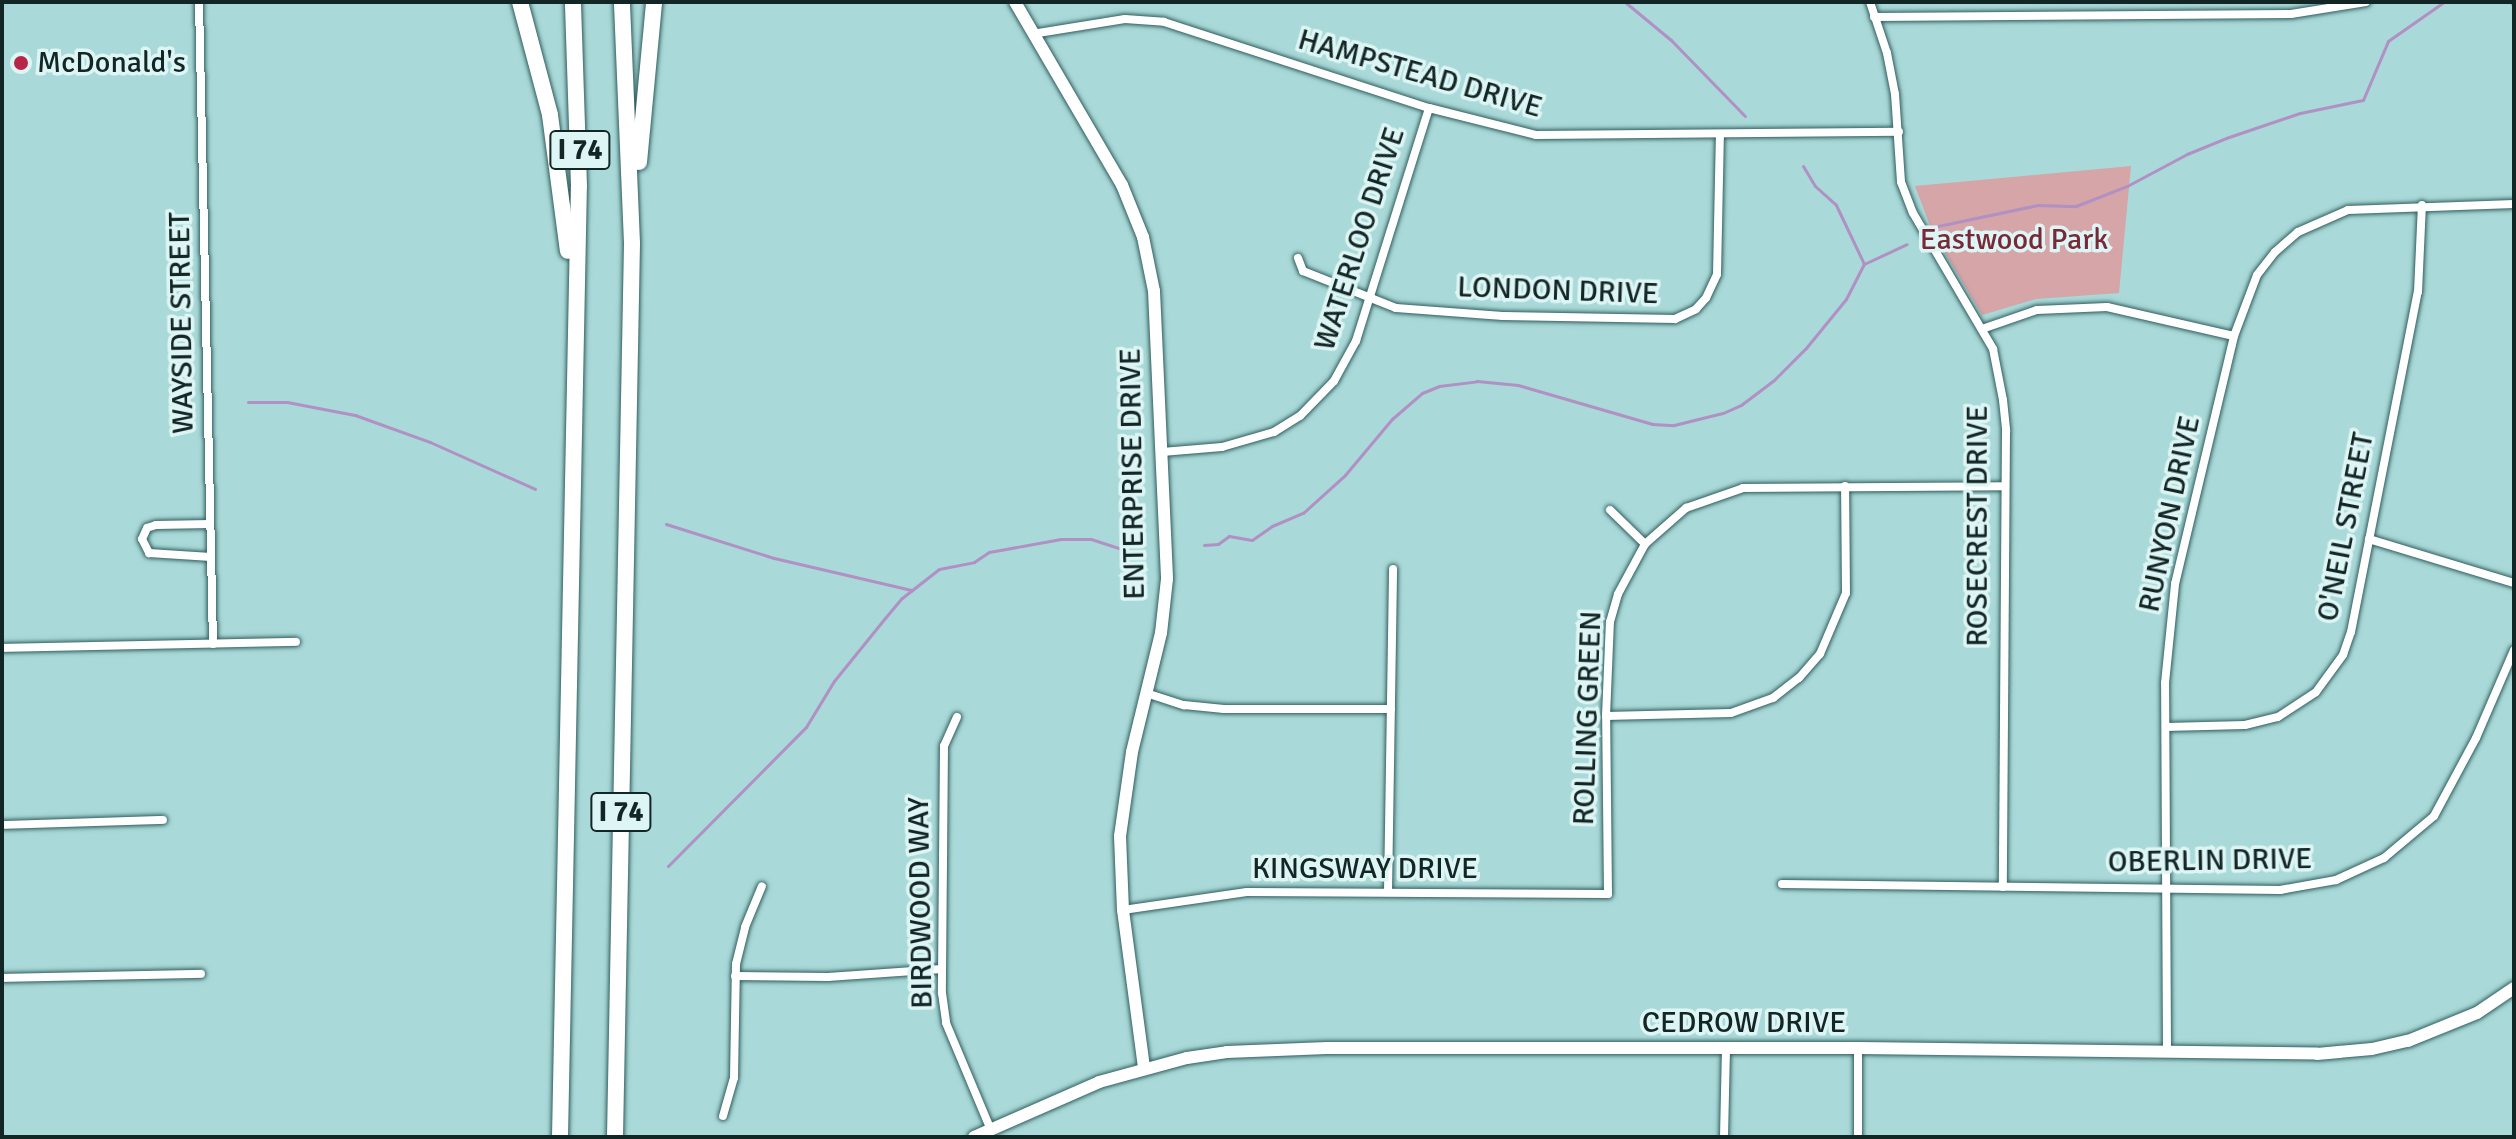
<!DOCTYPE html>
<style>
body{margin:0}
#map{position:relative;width:2516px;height:1139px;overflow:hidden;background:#a9d9d8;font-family:Signika,sans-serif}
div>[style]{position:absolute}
.green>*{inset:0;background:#d5a5a8}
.stream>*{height:3px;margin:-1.5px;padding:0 1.5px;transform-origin:1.5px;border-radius:1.5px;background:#b190c3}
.roads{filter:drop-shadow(0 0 2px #315e5e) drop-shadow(0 0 2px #315e5e)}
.street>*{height:8px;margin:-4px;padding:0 4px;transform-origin:4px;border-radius:4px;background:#fff}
.secondary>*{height:12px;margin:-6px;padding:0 6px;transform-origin:6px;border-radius:6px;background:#fff}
.highway>*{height:16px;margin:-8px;padding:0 8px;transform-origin:8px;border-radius:8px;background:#fff}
.dots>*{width:22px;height:22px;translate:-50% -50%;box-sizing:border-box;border:4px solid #ddf5f4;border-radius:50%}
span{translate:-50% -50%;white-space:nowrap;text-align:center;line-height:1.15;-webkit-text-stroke:7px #ddf5f4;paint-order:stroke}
.shield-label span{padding:2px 6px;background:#ddf5f4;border:2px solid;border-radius:6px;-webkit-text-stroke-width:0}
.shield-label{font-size:28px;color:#132626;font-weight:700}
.poi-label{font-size:30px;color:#132626}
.left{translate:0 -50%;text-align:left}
.street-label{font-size:30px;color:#132626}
.park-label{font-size:30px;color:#782836}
.frame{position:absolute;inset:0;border:4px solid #132626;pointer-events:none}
</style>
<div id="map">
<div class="green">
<div style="clip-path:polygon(2131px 166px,2119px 293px,2036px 299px,1982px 315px,1932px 231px,1915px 186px)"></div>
</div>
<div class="stream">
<div style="left:1625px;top:2px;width:60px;rotate:39.6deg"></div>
<div style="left:1671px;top:40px;width:106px;rotate:45.8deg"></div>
<div style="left:2511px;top:2px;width:6px;rotate:59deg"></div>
<div style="left:1803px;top:166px;width:23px;rotate:59deg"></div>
<div style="left:1815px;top:186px;width:28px;rotate:42deg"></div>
<div style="left:1836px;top:205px;width:65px;rotate:64.6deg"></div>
<div style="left:1938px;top:226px;width:102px;rotate:-11.9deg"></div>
<div style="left:2038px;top:205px;width:38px;rotate:2deg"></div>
<div style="left:2076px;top:206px;width:55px;rotate:-21.4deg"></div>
<div style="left:2127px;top:186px;width:68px;rotate:-28.1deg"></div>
<div style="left:2187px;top:154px;width:42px;rotate:-22.3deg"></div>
<div style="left:2226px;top:138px;width:78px;rotate:-18.7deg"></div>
<div style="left:2300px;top:113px;width:64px;rotate:-11.7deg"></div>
<div style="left:2363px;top:100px;width:64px;rotate:-67deg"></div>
<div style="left:2388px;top:41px;width:68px;rotate:-34.9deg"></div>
<div style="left:248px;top:402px;width:39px"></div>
<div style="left:287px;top:402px;width:69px;rotate:10.8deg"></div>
<div style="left:355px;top:415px;width:80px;rotate:19.8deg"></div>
<div style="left:430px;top:442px;width:115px;rotate:24.1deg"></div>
<div style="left:666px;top:524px;width:113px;rotate:17.5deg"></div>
<div style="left:774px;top:558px;width:142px;rotate:13.1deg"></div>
<div style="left:1204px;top:545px;width:14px;rotate:-4deg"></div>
<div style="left:1218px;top:544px;width:14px;rotate:-36deg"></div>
<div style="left:1229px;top:536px;width:23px;rotate:10deg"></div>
<div style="left:1252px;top:540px;width:24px;rotate:-35deg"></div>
<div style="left:1272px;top:526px;width:34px;rotate:-23deg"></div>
<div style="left:1303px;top:513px;width:57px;rotate:-42.1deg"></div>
<div style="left:1345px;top:475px;width:73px;rotate:-50deg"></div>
<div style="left:1392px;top:419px;width:40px;rotate:-41deg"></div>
<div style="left:1422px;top:393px;width:18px;rotate:-22deg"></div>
<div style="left:1439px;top:386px;width:38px;rotate:-7deg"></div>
<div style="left:1477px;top:381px;width:41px;rotate:5.6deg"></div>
<div style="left:1518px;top:385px;width:140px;rotate:16.2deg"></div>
<div style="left:1652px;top:424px;width:22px;rotate:3deg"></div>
<div style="left:1674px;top:425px;width:50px;rotate:-13.8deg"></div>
<div style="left:1723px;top:413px;width:20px;rotate:-24deg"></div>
<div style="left:1741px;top:405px;width:41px;rotate:-37.1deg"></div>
<div style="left:1774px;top:380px;width:45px;rotate:-45deg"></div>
<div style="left:1806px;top:348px;width:63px;rotate:-50.8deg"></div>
<div style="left:1846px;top:299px;width:39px;rotate:-63deg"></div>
<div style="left:1864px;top:264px;width:47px;rotate:-24.9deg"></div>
<div style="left:668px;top:866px;width:196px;rotate:-45.2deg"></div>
<div style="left:806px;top:727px;width:54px;rotate:-58.7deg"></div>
<div style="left:834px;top:681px;width:81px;rotate:-51deg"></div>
<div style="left:885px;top:618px;width:26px;rotate:-50deg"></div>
<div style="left:902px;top:598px;width:47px;rotate:-38.1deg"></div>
<div style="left:939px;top:569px;width:36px;rotate:-11deg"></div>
<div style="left:974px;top:562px;width:18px;rotate:-34deg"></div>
<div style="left:989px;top:552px;width:73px;rotate:-10.2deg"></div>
<div style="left:1061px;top:539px;width:30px"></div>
<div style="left:1091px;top:539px;width:39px;rotate:18deg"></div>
</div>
<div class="roads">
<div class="street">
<div style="left:199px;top:2px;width:642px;rotate:88.75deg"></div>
<div style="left:1870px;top:2px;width:54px;rotate:71.6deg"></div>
<div style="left:1887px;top:53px;width:42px;rotate:79deg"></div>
<div style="left:1895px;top:94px;width:88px;rotate:86.1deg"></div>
<div style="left:1901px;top:182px;width:33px;rotate:69deg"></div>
<div style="left:1913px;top:213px;width:158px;rotate:59.5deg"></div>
<div style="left:1993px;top:349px;width:52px;rotate:78.9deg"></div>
<div style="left:2003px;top:400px;width:31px;rotate:84deg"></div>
<div style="left:2006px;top:431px;width:456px;rotate:90.4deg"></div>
<div style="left:1874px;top:17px;width:417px;rotate:-0.4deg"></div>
<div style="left:2291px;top:14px;width:76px;rotate:-9.1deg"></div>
<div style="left:1032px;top:34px;width:94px;rotate:-9.2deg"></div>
<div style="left:1125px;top:19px;width:39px;rotate:4deg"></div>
<div style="left:1164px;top:22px;width:279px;rotate:18deg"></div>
<div style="left:1429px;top:108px;width:110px;rotate:14.2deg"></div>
<div style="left:1536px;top:135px;width:363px;rotate:-0.5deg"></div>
<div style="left:1298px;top:258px;width:14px;rotate:69deg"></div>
<div style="left:1303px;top:271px;width:100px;rotate:21.7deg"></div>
<div style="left:1396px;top:308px;width:107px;rotate:4.3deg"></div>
<div style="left:1503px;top:316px;width:172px;rotate:1deg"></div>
<div style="left:1675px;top:319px;width:23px;rotate:-25deg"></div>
<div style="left:1696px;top:309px;width:15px;rotate:-48deg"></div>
<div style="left:1706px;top:298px;width:26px;rotate:-65deg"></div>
<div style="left:1717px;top:274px;width:140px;rotate:-88.8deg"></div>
<div style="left:1982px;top:329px;width:58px;rotate:-19.1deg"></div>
<div style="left:2037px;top:310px;width:70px;rotate:-2.5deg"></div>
<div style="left:2107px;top:307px;width:130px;rotate:12.9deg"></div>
<div style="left:1162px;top:452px;width:60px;rotate:-4.8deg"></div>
<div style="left:1222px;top:447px;width:54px;rotate:-16.1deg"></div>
<div style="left:1274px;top:432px;width:31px;rotate:-32deg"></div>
<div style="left:1300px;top:416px;width:49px;rotate:-45.8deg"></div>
<div style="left:1334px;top:381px;width:46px;rotate:-61.2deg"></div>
<div style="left:1356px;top:341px;width:244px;rotate:-72.6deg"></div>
<div style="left:1610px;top:510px;width:49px;rotate:44.2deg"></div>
<div style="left:210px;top:524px;width:54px;rotate:178.9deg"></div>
<div style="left:156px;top:525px;width:9px;rotate:162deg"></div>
<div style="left:147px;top:528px;width:12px;rotate:114deg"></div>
<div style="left:142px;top:539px;width:16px;rotate:63deg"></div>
<div style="left:149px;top:553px;width:62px;rotate:3.7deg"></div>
<div style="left:2369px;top:539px;width:152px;rotate:16.9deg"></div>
<div style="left:2px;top:648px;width:294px;rotate:-1.2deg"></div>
<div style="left:1146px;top:693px;width:40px;rotate:18deg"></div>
<div style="left:1184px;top:705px;width:40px;rotate:5.7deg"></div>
<div style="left:1224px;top:709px;width:167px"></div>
<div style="left:1606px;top:716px;width:125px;rotate:-1.4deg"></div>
<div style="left:1731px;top:713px;width:45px;rotate:-19.7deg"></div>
<div style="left:1773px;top:698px;width:33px;rotate:-38deg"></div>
<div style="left:1799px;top:678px;width:32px;rotate:-49deg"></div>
<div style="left:1820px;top:654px;width:66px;rotate:-66.9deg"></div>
<div style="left:1846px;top:593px;width:107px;rotate:-90.5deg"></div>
<div style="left:957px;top:717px;width:32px;rotate:114deg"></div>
<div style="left:944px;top:746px;width:247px;rotate:90.5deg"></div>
<div style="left:942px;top:993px;width:30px;rotate:82deg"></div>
<div style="left:946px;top:1023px;width:116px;rotate:67.2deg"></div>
<div style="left:2166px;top:727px;width:79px;rotate:-1.5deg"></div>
<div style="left:2245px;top:725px;width:34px;rotate:-14deg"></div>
<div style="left:2278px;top:717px;width:45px;rotate:-33.3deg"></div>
<div style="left:2316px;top:692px;width:46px;rotate:-53.9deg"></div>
<div style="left:2343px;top:655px;width:24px;rotate:-71deg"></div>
<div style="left:2351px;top:632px;width:347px;rotate:-78.9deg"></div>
<div style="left:2418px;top:292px;width:87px;rotate:-87.4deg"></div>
<div style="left:2px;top:825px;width:161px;rotate:-1.8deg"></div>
<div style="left:1782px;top:884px;width:498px;rotate:0.7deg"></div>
<div style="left:2280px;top:890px;width:57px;rotate:-10.1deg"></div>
<div style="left:2336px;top:880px;width:53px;rotate:-24.6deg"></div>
<div style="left:2384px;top:858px;width:65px;rotate:-40deg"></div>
<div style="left:2434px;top:816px;width:89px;rotate:-61.7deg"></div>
<div style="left:2476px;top:738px;width:96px;rotate:-66.6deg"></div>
<div style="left:1388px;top:892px;width:323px;rotate:-89.1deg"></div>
<div style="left:1123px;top:910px;width:125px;rotate:-8.3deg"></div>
<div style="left:1247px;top:892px;width:361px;rotate:0.3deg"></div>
<div style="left:1608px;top:894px;width:178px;rotate:-90.6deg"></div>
<div style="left:1606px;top:716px;width:94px;rotate:-87.6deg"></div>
<div style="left:1610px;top:622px;width:29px;rotate:-74deg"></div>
<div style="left:1618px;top:594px;width:57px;rotate:-61.6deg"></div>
<div style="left:1645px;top:544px;width:55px;rotate:-41.3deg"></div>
<div style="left:1686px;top:508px;width:60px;rotate:-19.3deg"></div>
<div style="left:1743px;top:488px;width:261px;rotate:-0.4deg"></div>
<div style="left:735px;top:976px;width:93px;rotate:0.6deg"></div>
<div style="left:828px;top:977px;width:114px;rotate:-4deg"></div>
<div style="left:2px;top:978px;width:199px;rotate:-1.2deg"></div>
<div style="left:2167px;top:1050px;width:367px;rotate:-90.3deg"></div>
<div style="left:2165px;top:683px;width:100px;rotate:-84.2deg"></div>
<div style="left:2175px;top:584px;width:255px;rotate:-76.6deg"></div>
<div style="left:2234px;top:336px;width:65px;rotate:-69.3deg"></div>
<div style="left:2257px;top:275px;width:29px;rotate:-52deg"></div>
<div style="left:2275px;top:252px;width:30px;rotate:-41deg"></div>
<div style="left:2298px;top:232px;width:55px;rotate:-23.7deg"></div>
<div style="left:2348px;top:210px;width:166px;rotate:-2.1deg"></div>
<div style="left:723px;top:1116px;width:40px;rotate:-74deg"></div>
<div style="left:734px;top:1078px;width:114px;rotate:-89deg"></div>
<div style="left:736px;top:964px;width:38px;rotate:-76deg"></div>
<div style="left:745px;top:927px;width:44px;rotate:-67.5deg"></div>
<div style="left:1724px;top:1137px;width:88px;rotate:-88.7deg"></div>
<div style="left:1858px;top:1137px;width:89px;rotate:-90deg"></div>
</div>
<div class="secondary">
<div style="left:1015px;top:2px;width:212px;rotate:59.7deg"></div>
<div style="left:1122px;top:185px;width:56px;rotate:68deg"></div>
<div style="left:1143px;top:237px;width:55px;rotate:78.5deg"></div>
<div style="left:1154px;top:291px;width:288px;rotate:87.4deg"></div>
<div style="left:1167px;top:579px;width:54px;rotate:96.3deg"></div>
<div style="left:1161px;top:633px;width:122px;rotate:103.7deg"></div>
<div style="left:1132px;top:752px;width:85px;rotate:98.1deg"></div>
<div style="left:1120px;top:836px;width:74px;rotate:87.7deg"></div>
<div style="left:1123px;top:910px;width:159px;rotate:82.4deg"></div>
<div style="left:974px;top:1137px;width:137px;rotate:-23.7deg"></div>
<div style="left:1099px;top:1082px;width:91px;rotate:-15.3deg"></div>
<div style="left:1187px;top:1058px;width:40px;rotate:-8.5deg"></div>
<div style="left:1227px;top:1052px;width:100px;rotate:-2.3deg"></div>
<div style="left:1327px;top:1048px;width:531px"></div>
<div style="left:1858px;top:1048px;width:459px;rotate:0.7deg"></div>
<div style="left:2317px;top:1054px;width:55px;rotate:-5.2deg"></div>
<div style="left:2372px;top:1049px;width:37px;rotate:-13deg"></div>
<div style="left:2408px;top:1041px;width:74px;rotate:-22.1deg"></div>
<div style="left:2477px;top:1013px;width:45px;rotate:-34deg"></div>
</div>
<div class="highway">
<div style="left:520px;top:2px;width:117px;rotate:75.1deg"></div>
<div style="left:550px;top:115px;width:137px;rotate:82.5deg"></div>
<div style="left:639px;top:162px;width:161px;rotate:-84.6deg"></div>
<div style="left:560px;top:1137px;width:951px;rotate:-88.86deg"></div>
<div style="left:579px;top:186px;width:184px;rotate:-91.9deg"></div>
<div style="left:615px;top:1137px;width:894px;rotate:-88.91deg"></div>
<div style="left:632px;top:243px;width:241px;rotate:-92.4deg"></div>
</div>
</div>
<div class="dots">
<div style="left:21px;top:63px;background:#b72648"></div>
</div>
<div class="shield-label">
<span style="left:580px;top:150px">I 74</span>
<span style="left:621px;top:812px">I 74</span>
</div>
<div class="poi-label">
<span class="left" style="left:37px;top:63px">McDonald's</span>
</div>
<div class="street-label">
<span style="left:1420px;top:74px;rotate:16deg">HAMPSTEAD DRIVE</span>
<span style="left:1360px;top:239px;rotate:-72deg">WATERLOO DRIVE</span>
<span style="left:1558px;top:291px;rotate:2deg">LONDON DRIVE</span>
<span style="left:182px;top:323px;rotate:-91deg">WAYSIDE STREET</span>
<span style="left:1133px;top:474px;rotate:-91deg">ENTERPRISE DRIVE</span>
<span style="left:2170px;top:514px;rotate:-78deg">RUNYON DRIVE</span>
<span style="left:1978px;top:526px;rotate:-90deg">ROSECREST DRIVE</span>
<span style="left:2346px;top:527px;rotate:-79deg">O'NEIL STREET</span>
<span style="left:1588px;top:718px;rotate:-88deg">ROLLING GREEN</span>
<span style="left:2210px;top:861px;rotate:-1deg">OBERLIN DRIVE</span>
<span style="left:1365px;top:869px">KINGSWAY DRIVE</span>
<span style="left:921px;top:903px;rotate:-91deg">BIRDWOOD WAY</span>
<span style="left:1744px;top:1023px">CEDROW DRIVE</span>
</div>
<div class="park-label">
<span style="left:2014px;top:240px">Eastwood Park</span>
</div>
<div class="frame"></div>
</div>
